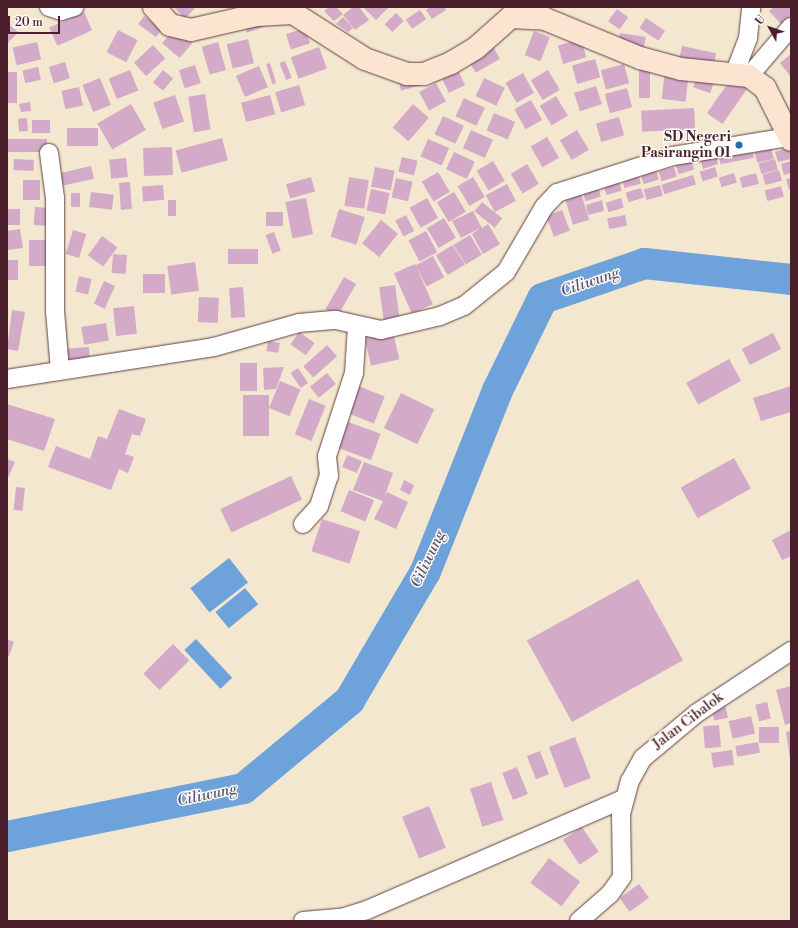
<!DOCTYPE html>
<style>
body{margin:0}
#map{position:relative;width:798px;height:928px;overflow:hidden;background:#f3e8cf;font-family:"Libre Bodoni",serif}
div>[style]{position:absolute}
.water>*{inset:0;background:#6ea2da;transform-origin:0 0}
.river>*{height:31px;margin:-15.5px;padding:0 15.5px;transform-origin:15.5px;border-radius:15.5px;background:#6ea2da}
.building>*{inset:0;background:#d3aac8;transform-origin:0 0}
.roads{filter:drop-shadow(0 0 1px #633d44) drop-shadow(0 0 1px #633d44)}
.minor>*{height:18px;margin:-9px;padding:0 9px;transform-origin:9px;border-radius:9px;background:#fff}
.secondary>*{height:22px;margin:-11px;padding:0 11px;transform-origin:11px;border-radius:11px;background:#fce5d0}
.dots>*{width:11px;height:11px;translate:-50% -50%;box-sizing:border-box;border:2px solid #fdfcf7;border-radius:50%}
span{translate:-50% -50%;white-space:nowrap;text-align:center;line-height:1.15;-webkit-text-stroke:3px #fdfcf7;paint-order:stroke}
.poi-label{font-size:14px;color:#4a1f2b;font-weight:700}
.right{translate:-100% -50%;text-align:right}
.street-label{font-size:14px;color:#4a1f2b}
.water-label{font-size:15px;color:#585371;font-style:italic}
.frame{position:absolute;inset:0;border:8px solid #4a1f2b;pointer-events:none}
.north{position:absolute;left:750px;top:8px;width:40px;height:40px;-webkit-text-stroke:3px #fdfcf7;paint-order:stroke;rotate:310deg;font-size:11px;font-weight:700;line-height:16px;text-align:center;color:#4a1f2b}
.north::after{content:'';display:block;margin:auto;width:14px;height:18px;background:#4a1f2b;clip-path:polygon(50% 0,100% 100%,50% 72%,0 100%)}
.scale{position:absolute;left:8px;top:16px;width:52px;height:18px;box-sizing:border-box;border:2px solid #4a1f2b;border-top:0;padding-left:5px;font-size:12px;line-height:14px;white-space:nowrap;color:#4a1f2b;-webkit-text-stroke:3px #fdfcf7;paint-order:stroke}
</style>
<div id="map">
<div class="water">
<div style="left:229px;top:558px;width:31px;height:49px;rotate:52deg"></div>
<div style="left:245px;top:588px;width:21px;height:38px;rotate:51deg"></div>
<div style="left:196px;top:639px;width:53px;height:16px;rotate:47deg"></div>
</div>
<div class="river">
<div style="left:7px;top:836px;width:241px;rotate:-11.5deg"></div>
<div style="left:243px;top:788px;width:138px;rotate:-39.7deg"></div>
<div style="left:349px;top:700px;width:150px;rotate:-59.5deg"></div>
<div style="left:425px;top:571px;width:195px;rotate:-68.3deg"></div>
<div style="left:497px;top:390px;width:102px;rotate:-63.9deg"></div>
<div style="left:542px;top:298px;width:108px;rotate:-18.9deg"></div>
<div style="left:644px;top:263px;width:148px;rotate:6.2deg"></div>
</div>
<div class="building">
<div style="clip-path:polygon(174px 7px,196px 7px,185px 19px)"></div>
<div style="clip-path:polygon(329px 7px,336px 7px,343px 14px,334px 21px,324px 11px)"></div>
<div style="clip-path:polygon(353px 7px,359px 7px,369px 20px,355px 30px,343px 15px)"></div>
<div style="clip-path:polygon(363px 7px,389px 7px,376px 20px)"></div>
<div style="clip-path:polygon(430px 7px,444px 7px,446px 10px,432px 19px,426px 10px)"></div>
<div style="clip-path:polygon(774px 7px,791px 7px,791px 15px,781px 24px,769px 11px)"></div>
<div style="left:617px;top:9px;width:14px;height:15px;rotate:36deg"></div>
<div style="left:420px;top:10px;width:11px;height:17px;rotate:56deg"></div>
<div style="left:84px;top:12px;width:20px;height:38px;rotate:66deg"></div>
<div style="left:396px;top:13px;width:11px;height:16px;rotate:45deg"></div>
<div style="left:144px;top:16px;width:22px;height:10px;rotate:36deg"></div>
<div style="clip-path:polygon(343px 17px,353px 28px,348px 32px,336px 24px)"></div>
<div style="left:260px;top:18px;width:10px;height:17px;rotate:73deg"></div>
<div style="left:646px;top:18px;width:23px;height:12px;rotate:34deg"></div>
<div style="clip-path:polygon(7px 23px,18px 32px,7px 44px)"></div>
<div style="left:175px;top:28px;width:23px;height:20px;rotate:40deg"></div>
<div style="left:305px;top:28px;width:16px;height:20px;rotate:72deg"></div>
<div style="left:118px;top:30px;width:22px;height:25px;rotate:27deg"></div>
<div style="left:534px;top:31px;width:17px;height:26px;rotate:21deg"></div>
<div style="left:620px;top:33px;width:26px;height:16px;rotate:9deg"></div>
<div style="left:248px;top:39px;width:25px;height:22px;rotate:76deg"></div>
<div style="left:581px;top:39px;width:19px;height:24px;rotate:74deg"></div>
<div style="left:37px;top:42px;width:18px;height:25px;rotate:77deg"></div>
<div style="left:218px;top:42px;width:29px;height:17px;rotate:74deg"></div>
<div style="left:153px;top:45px;width:18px;height:26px;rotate:47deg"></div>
<div style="left:492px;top:45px;width:16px;height:28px;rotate:60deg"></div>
<div style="left:682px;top:46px;width:35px;height:12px;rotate:12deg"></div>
<div style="left:319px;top:47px;width:23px;height:30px;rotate:70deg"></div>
<div style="clip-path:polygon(791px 54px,791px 77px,780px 63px)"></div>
<div style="left:595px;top:59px;width:19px;height:24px;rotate:74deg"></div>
<div style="left:285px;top:61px;width:18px;height:6px;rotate:68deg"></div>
<div style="left:65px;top:62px;width:17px;height:17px;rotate:73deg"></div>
<div style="left:270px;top:63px;width:21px;height:4px;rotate:73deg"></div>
<div style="left:624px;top:64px;width:20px;height:24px;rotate:75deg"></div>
<div style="left:195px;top:65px;width:19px;height:17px;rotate:72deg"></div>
<div style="left:259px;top:66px;width:23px;height:25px;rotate:67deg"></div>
<div style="left:38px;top:67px;width:13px;height:16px;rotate:77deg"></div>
<div style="left:457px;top:68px;width:19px;height:18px;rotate:65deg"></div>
<div style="left:130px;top:70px;width:22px;height:23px;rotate:68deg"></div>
<div style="left:163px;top:70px;width:13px;height:16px;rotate:39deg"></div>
<div style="left:548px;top:70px;width:23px;height:20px;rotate:59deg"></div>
<div style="left:639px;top:70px;width:11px;height:28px"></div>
<div style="left:665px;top:71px;width:24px;height:28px;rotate:7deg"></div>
<div style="left:7px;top:72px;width:10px;height:31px"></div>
<div style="left:523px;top:73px;width:23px;height:20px;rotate:61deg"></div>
<div style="left:735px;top:73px;width:19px;height:49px;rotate:35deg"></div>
<div style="left:434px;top:74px;width:8px;height:36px;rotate:76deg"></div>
<div style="left:697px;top:76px;width:18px;height:12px;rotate:19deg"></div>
<div style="left:100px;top:78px;width:29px;height:19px;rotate:68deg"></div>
<div style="left:484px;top:78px;width:23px;height:20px;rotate:25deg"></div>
<div style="left:436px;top:83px;width:21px;height:19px;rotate:62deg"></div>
<div style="left:299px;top:85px;width:21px;height:25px;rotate:73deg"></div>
<div style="left:596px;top:86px;width:19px;height:23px;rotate:72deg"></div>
<div style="left:79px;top:87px;width:19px;height:18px;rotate:78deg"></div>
<div style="left:627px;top:88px;width:20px;height:23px;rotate:75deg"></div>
<div style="left:205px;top:94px;width:36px;height:17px;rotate:81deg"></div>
<div style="left:175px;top:95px;width:28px;height:23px;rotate:71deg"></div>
<div style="left:270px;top:95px;width:20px;height:30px;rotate:75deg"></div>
<div style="left:556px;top:96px;width:23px;height:19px;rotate:59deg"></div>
<div style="left:464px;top:98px;width:23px;height:20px;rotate:25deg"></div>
<div style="left:531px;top:100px;width:23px;height:19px;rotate:61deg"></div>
<div style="clip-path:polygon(30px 102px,31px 111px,21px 112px,19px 104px)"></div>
<div style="left:131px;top:104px;width:30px;height:39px;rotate:60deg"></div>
<div style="left:413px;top:104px;width:21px;height:31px;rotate:41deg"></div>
<div style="left:694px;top:108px;width:21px;height:53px;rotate:87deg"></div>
<div style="left:494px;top:113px;width:23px;height:19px;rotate:23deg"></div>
<div style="left:443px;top:116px;width:23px;height:20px;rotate:25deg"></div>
<div style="left:619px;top:117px;width:19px;height:24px;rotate:74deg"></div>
<div style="left:27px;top:118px;width:13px;height:9px;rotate:86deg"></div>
<div style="left:32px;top:120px;width:18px;height:13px"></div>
<div style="left:98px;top:128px;width:18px;height:31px;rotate:90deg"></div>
<div style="left:471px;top:130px;width:24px;height:20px;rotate:24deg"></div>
<div style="left:577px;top:130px;width:23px;height:20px;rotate:59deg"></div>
<div style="left:547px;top:137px;width:24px;height:19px;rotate:60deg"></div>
<div style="left:222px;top:138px;width:23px;height:48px;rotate:75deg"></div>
<div style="left:47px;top:139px;width:13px;height:40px;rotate:90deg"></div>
<div style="left:428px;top:139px;width:23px;height:19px;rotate:23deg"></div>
<div style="left:172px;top:147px;width:28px;height:29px;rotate:88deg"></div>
<div style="clip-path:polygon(791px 147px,791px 159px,778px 162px,775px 152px)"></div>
<div style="left:752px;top:148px;width:10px;height:34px;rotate:79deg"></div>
<div style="left:771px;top:148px;width:11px;height:17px;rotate:75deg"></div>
<div style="left:454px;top:152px;width:23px;height:19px;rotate:25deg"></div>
<div style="clip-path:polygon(716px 154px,718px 164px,703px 169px,700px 158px)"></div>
<div style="left:402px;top:157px;width:16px;height:15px;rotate:14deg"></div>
<div style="left:126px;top:158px;width:19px;height:17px;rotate:84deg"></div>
<div style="left:14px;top:159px;width:20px;height:11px;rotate:3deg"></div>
<div style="left:775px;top:159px;width:11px;height:17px;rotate:75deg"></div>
<div style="left:691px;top:160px;width:10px;height:16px;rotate:73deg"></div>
<div style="left:493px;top:161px;width:23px;height:19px;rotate:59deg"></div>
<div style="clip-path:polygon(791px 161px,791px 173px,784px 175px,781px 164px)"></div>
<div style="left:527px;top:164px;width:23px;height:19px;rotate:59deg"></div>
<div style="left:91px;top:166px;width:13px;height:32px;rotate:77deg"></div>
<div style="left:375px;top:167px;width:20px;height:20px;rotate:11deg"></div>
<div style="left:674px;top:167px;width:10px;height:16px;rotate:73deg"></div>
<div style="left:715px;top:167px;width:10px;height:16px;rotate:73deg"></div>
<div style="left:656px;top:170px;width:10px;height:16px;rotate:73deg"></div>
<div style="left:779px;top:170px;width:11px;height:17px;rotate:75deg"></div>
<div style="left:438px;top:172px;width:23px;height:19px;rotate:59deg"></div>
<div style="left:638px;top:173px;width:11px;height:17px;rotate:75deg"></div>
<div style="left:734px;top:173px;width:10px;height:16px;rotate:73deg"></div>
<div style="left:756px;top:173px;width:11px;height:17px;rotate:75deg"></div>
<div style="left:693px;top:175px;width:10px;height:33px;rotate:73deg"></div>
<div style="left:311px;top:177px;width:15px;height:26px;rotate:74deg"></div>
<div style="left:349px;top:177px;width:20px;height:29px;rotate:9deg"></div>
<div style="left:473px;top:177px;width:23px;height:18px;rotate:59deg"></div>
<div style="left:396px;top:178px;width:17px;height:20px;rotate:13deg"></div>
<div style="clip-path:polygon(791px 178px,791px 189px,789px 190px,786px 179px)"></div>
<div style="left:23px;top:180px;width:17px;height:20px"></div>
<div style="left:619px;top:181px;width:10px;height:16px;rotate:73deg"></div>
<div style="left:130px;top:182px;width:27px;height:11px;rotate:86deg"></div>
<div style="left:507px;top:184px;width:19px;height:24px;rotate:62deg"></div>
<div style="left:163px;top:185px;width:15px;height:21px;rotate:86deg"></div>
<div style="left:660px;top:185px;width:11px;height:17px;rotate:75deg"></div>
<div style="left:781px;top:186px;width:11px;height:17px;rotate:75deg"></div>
<div style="left:598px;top:187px;width:10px;height:16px;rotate:73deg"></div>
<div style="left:641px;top:188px;width:10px;height:16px;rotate:73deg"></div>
<div style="left:371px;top:189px;width:19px;height:22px;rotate:12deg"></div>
<div style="left:91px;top:192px;width:23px;height:15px;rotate:7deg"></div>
<div style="left:454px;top:192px;width:23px;height:20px;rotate:59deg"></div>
<div style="left:71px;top:193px;width:9px;height:14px"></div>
<div style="left:581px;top:193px;width:28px;height:17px;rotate:73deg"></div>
<div style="left:306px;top:198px;width:37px;height:21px;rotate:79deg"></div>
<div style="left:427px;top:198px;width:23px;height:20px;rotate:61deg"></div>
<div style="left:621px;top:198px;width:10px;height:16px;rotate:73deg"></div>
<div style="left:168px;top:200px;width:8px;height:16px"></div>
<div style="clip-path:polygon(602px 200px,604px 211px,588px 215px,586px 205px)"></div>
<div style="left:482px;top:202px;width:26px;height:12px;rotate:39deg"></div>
<div style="left:35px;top:207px;width:15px;height:18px;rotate:4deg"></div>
<div style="left:7px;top:209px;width:13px;height:16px"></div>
<div style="left:339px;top:209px;width:27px;height:29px;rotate:17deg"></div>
<div style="left:562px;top:210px;width:22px;height:17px;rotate:69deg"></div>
<div style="clip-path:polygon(473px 211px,482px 228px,488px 224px,500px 244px,483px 254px,472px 234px,480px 228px,461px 238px,452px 221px)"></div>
<div style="left:283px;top:212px;width:14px;height:17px;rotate:90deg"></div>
<div style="left:406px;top:215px;width:18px;height:12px;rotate:63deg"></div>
<div style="left:625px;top:215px;width:11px;height:18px;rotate:80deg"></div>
<div style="left:444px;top:218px;width:23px;height:20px;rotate:59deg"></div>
<div style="left:381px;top:220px;width:22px;height:30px;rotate:39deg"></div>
<div style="clip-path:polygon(20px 229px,23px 248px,7px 250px,7px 231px)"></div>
<div style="left:73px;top:230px;width:14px;height:25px;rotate:17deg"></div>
<div style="left:426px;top:231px;width:24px;height:20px;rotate:62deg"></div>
<div style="left:274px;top:232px;width:20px;height:9px;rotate:70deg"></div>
<div style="left:470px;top:235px;width:23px;height:19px;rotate:59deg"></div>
<div style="left:102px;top:236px;width:19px;height:24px;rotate:36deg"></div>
<div style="left:29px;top:240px;width:22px;height:26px"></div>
<div style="left:453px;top:245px;width:23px;height:20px;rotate:59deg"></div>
<div style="left:228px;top:249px;width:30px;height:15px"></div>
<div style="left:113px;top:254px;width:14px;height:19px;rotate:4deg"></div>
<div style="left:433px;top:256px;width:24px;height:20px;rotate:62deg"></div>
<div style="left:7px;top:260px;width:11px;height:20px"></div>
<div style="left:195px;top:262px;width:29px;height:28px;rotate:82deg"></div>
<div style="left:415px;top:264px;width:44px;height:23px;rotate:66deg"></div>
<div style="left:143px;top:274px;width:22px;height:19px"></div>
<div style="left:79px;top:276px;width:13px;height:16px;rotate:13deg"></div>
<div style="left:344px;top:277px;width:14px;height:37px;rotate:30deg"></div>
<div style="left:104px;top:281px;width:12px;height:25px;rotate:24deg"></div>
<div style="left:395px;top:285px;width:34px;height:16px;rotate:82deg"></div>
<div style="left:243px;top:287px;width:30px;height:14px;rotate:86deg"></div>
<div style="left:199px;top:297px;width:20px;height:25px;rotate:3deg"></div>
<div style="left:134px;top:306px;width:28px;height:21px;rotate:84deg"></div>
<div style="clip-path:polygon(12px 310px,25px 312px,18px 351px,7px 349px)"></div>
<div style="left:106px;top:323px;width:18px;height:25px;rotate:81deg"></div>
<div style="left:299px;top:332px;width:19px;height:15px;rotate:35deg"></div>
<div style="left:393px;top:332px;width:28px;height:29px;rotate:77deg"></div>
<div style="left:773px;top:333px;width:18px;height:35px;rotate:63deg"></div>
<div style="left:268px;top:341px;width:12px;height:10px;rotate:9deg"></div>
<div style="left:327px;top:345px;width:15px;height:32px;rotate:48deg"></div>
<div style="left:89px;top:347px;width:14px;height:24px;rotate:86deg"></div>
<div style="left:729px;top:359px;width:25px;height:49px;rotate:61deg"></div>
<div style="left:257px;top:363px;width:28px;height:17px;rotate:90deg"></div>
<div style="clip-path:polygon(284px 367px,276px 389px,264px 390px,263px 368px)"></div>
<div style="left:298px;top:368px;width:18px;height:9px;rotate:56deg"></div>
<div style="left:327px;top:373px;width:14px;height:22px;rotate:51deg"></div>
<div style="left:280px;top:381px;width:22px;height:29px;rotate:22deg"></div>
<div style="left:356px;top:385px;width:31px;height:29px;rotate:22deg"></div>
<div style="clip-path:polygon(791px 386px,791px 412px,761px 421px,753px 398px)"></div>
<div style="left:401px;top:393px;width:37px;height:39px;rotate:26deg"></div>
<div style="left:269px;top:395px;width:41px;height:26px;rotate:90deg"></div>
<div style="left:309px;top:399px;width:18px;height:38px;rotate:22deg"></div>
<div style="clip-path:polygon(7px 404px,55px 419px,44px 451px,7px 439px)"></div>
<div style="clip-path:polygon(119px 409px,146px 419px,140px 436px,132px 434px,125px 454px,134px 457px,128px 473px,119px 469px,111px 490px,48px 467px,56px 446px,90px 459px,98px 436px,107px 439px)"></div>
<div style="left:343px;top:420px;width:40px;height:28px;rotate:20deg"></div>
<div style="left:347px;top:455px;width:16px;height:13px;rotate:22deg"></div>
<div style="left:734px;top:458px;width:35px;height:61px;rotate:61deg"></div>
<div style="clip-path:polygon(7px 459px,15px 462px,7px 480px)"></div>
<div style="clip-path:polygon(364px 462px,393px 473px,384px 498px,387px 492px,408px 502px,396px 529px,374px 519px,383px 501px,353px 490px)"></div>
<div style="left:291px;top:476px;width:26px;height:78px;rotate:65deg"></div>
<div style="clip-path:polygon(404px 480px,414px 485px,410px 495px,400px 490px)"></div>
<div style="left:16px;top:487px;width:9px;height:23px;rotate:6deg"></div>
<div style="left:349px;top:490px;width:27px;height:23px;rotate:22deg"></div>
<div style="left:322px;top:519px;width:40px;height:34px;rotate:18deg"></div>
<div style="clip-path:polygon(791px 530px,791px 556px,782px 560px,772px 540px)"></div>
<div style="left:638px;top:579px;width:93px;height:127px;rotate:61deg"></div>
<div style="clip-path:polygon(7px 639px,14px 642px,9px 656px,7px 656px)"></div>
<div style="left:173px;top:644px;width:23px;height:42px;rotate:45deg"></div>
<div style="clip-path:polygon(791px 686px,791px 723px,785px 725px,776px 690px)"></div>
<div style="left:767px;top:702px;width:17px;height:12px;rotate:77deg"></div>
<div style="left:725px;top:704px;width:14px;height:14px;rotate:78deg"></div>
<div style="left:751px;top:716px;width:18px;height:23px;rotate:77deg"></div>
<div style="left:719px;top:725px;width:22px;height:16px;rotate:85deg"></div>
<div style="left:779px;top:727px;width:16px;height:20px;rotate:90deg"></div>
<div style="clip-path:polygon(791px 731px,791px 759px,790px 759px,786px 732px)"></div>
<div style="left:575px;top:737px;width:44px;height:28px;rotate:69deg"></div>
<div style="left:758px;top:742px;width:11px;height:23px;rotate:80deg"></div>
<div style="left:732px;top:750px;width:15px;height:21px;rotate:82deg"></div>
<div style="left:540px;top:751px;width:25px;height:14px;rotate:69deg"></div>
<div style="left:517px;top:767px;width:29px;height:16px;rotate:68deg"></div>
<div style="left:491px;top:782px;width:40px;height:22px;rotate:72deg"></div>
<div style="left:429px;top:806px;width:45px;height:29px;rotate:68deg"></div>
<div style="left:582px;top:827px;width:30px;height:23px;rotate:56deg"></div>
<div style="left:549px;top:858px;width:39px;height:31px;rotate:37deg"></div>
<div style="left:639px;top:884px;width:17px;height:24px;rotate:54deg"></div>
</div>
<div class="roads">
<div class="minor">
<div style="left:49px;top:7px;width:13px;rotate:18deg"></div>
<div style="left:61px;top:11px;width:14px;rotate:-17deg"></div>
<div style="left:735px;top:72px;width:36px;rotate:-69deg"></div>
<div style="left:748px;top:38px;width:31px;rotate:-84deg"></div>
<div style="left:749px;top:76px;width:65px;rotate:-49.4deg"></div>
<div style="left:49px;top:153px;width:45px;rotate:82.4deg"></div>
<div style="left:55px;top:198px;width:113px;rotate:90deg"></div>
<div style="left:55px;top:311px;width:59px;rotate:85.2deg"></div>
<div style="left:7px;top:379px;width:209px;rotate:-8.8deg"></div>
<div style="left:214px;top:347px;width:88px;rotate:-15.8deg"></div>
<div style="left:299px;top:323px;width:37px;rotate:-5deg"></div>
<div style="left:336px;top:320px;width:46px;rotate:12.5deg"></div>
<div style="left:381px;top:330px;width:61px;rotate:-13.3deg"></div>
<div style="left:440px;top:316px;width:26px;rotate:-23deg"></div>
<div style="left:464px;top:306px;width:54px;rotate:-39deg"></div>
<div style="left:506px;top:272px;width:75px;rotate:-59.7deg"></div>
<div style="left:544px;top:207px;width:19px;rotate:-47deg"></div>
<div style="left:557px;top:193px;width:122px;rotate:-17.7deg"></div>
<div style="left:673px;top:156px;width:118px;rotate:-9.3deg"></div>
<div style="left:303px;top:524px;width:24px;rotate:-48deg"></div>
<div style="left:319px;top:506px;width:32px;rotate:-72deg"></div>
<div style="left:329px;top:476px;width:20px;rotate:-96deg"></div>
<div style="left:327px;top:456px;width:87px;rotate:-72deg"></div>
<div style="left:354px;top:373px;width:47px;rotate:-86.3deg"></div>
<div style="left:303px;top:921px;width:38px;rotate:-5deg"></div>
<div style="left:341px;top:918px;width:27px;rotate:-17deg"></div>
<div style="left:367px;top:910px;width:280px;rotate:-23.4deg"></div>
<div style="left:579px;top:921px;width:41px;rotate:-41.1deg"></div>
<div style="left:610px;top:894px;width:21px;rotate:-55deg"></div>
<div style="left:622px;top:877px;width:63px;rotate:-90.9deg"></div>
<div style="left:621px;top:814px;width:34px;rotate:-75deg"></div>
<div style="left:630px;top:781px;width:26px;rotate:-61deg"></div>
<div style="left:643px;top:758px;width:70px;rotate:-39.8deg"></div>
<div style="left:697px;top:713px;width:113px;rotate:-33.4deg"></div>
</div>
<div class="secondary">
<div style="left:154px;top:7px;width:24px;rotate:48deg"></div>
<div style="left:170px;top:25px;width:22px;rotate:13deg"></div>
<div style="left:191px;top:30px;width:67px;rotate:-13deg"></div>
<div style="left:256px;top:15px;width:37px;rotate:-3deg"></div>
<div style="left:293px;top:13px;width:85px;rotate:32.6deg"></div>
<div style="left:365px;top:59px;width:45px;rotate:19.7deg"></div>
<div style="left:407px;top:74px;width:17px"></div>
<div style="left:424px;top:74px;width:29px;rotate:-22deg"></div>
<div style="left:451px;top:63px;width:29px;rotate:-31deg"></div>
<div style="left:476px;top:48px;width:47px;rotate:-41.5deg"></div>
<div style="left:511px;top:17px;width:34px;rotate:3deg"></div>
<div style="left:545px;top:19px;width:103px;rotate:22.3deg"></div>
<div style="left:640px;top:58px;width:42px;rotate:15deg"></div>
<div style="left:681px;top:69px;width:68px;rotate:5.9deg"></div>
<div style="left:749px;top:76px;width:20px;rotate:37deg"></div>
<div style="left:765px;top:88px;width:58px;rotate:63.4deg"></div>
</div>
</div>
<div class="dots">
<div style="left:739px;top:145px;background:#1f6fb2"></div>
</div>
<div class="poi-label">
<span class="right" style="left:731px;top:145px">SD Negeri<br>Pasirangin 01</span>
</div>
<div class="street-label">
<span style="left:688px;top:721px;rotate:-37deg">Jalan Cibalok</span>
</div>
<div class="water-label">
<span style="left:590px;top:282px;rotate:-19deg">Ciliwung</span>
<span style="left:428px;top:559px;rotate:-65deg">Ciliwung</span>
<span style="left:207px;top:795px;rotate:-12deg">Ciliwung</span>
</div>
<div class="frame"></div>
<div class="north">U</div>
<div class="scale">20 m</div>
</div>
